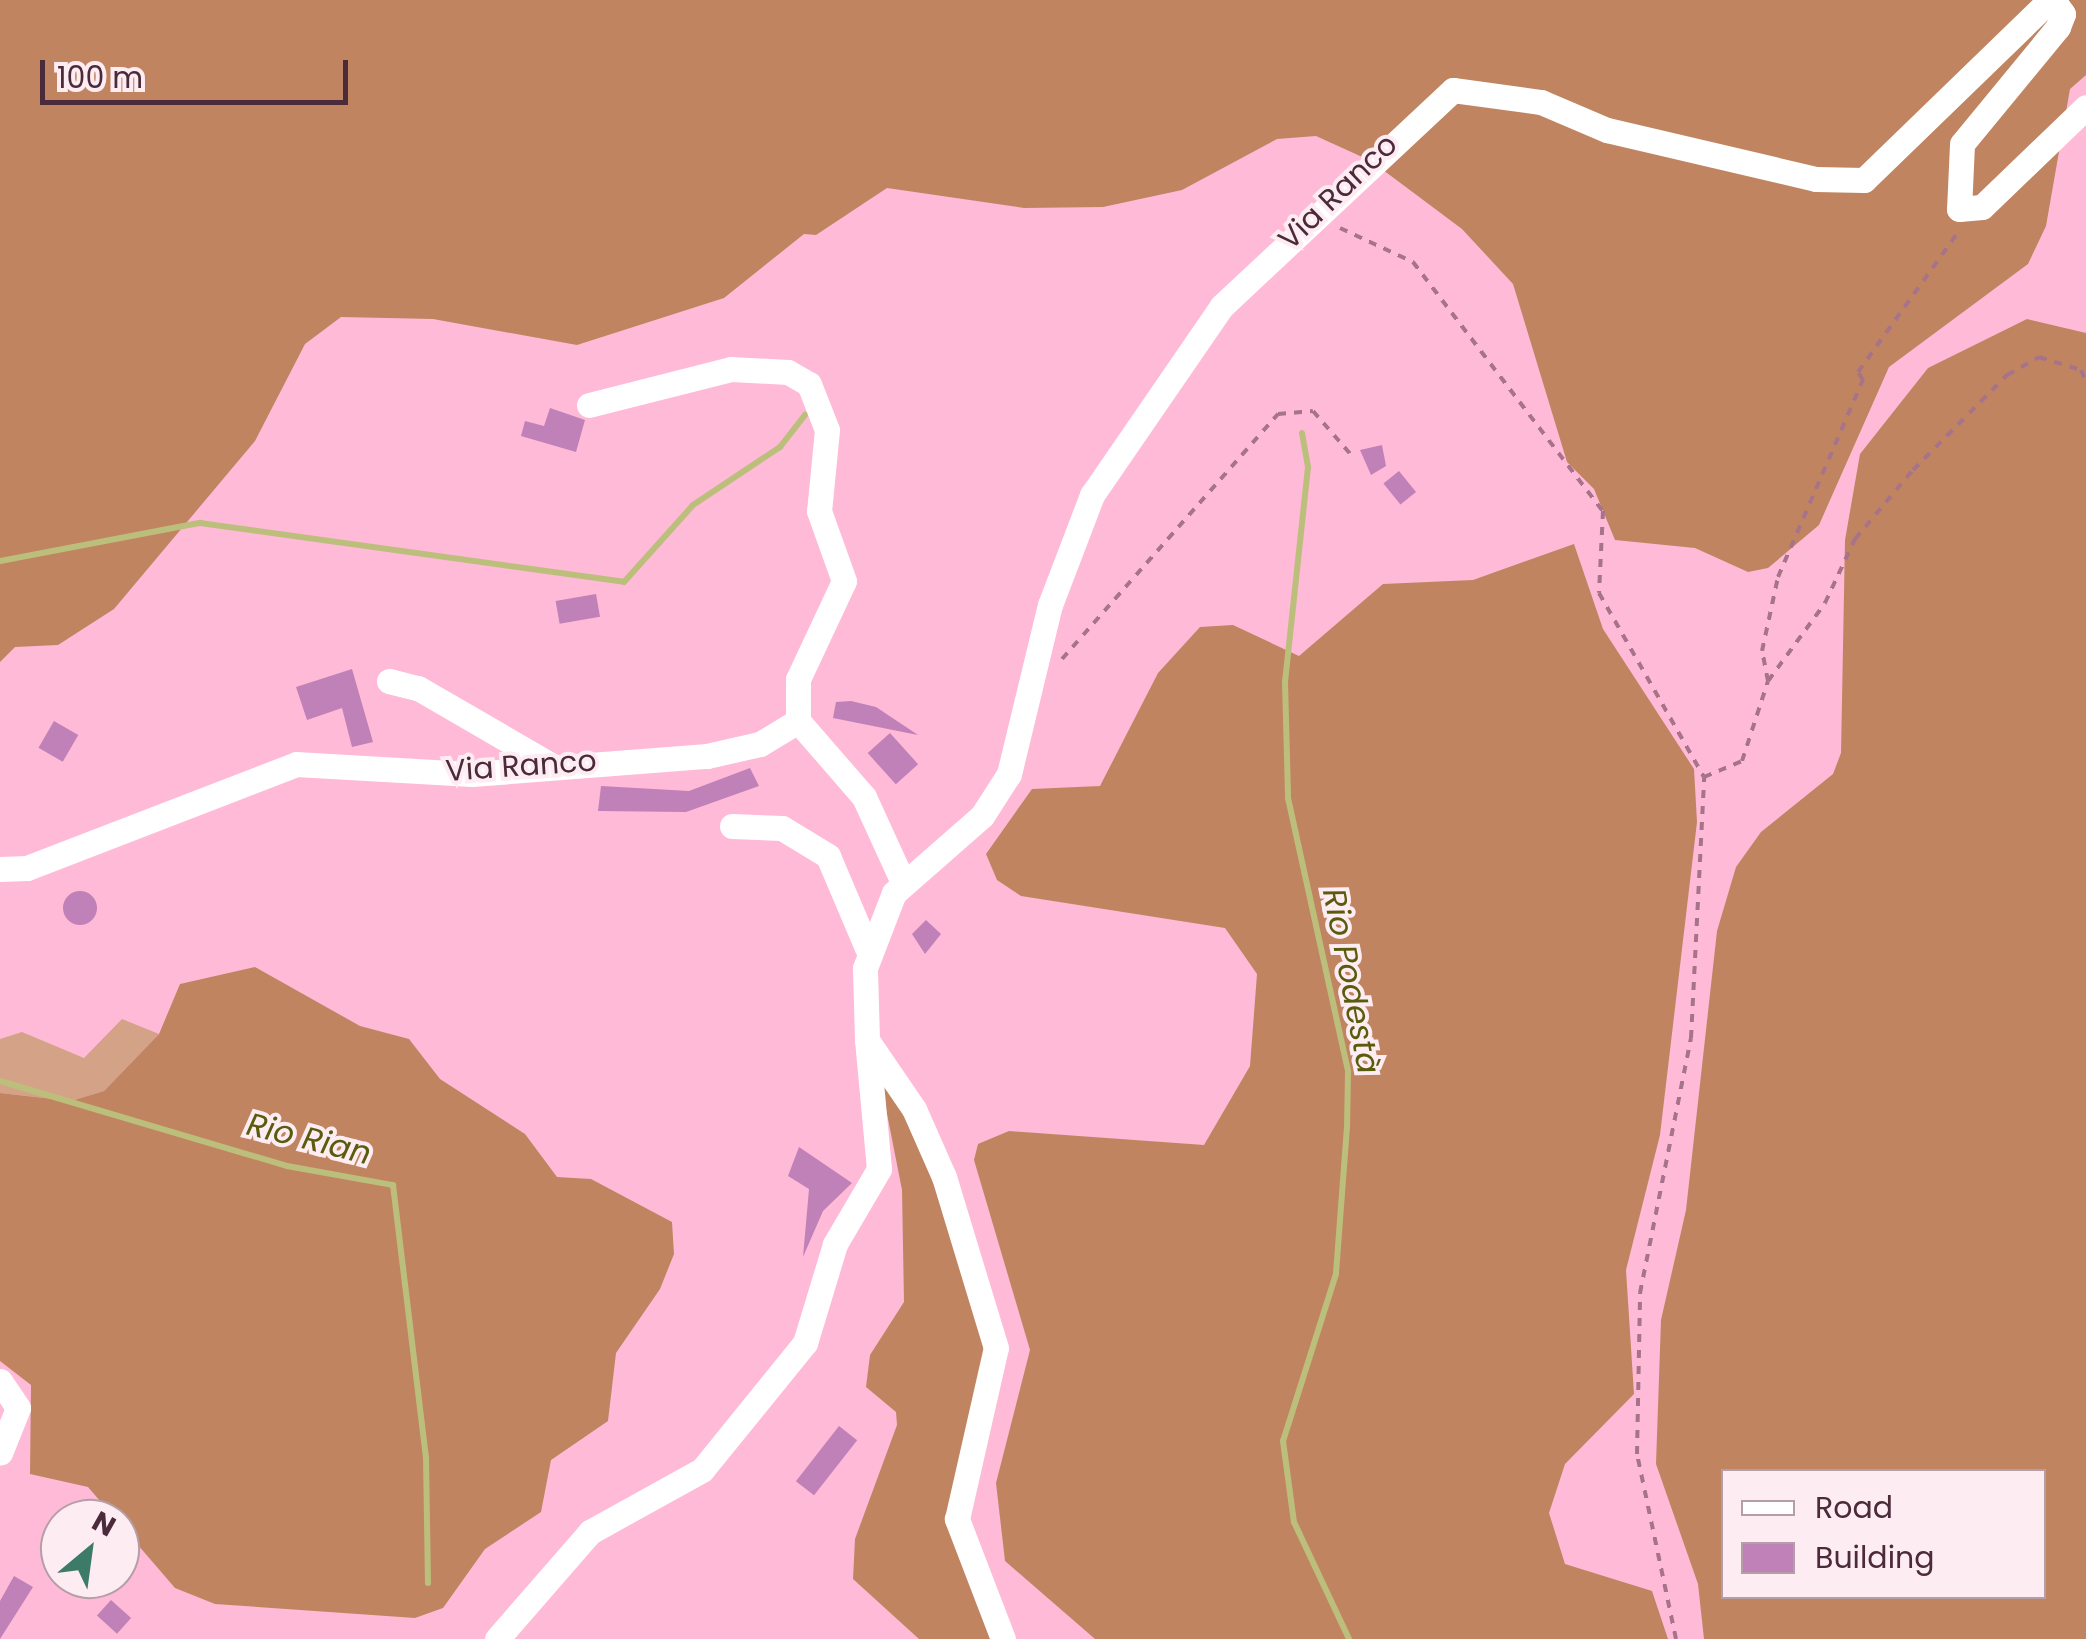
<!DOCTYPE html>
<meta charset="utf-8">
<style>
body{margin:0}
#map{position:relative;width:2086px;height:1639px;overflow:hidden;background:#febad7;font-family:Poppins,sans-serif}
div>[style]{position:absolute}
.green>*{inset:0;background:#d4a387}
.forest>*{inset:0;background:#c08461}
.stream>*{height:6px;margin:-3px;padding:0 3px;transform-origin:3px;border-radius:3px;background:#bcbf7c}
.building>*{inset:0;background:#c080b8;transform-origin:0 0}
.round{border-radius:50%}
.path>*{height:4px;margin-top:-2px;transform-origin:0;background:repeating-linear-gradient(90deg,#a67389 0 8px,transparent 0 16px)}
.minor>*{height:25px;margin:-12.5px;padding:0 12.5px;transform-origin:12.5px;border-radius:12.5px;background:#fff}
span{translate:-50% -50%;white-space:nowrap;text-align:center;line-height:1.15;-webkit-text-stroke:8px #feecf3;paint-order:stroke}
.street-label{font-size:30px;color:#4b2a39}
.water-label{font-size:32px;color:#5a5c0d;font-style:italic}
.legend{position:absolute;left:1721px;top:1469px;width:325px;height:130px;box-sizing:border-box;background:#feecf3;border:2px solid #b69ea9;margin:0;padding:12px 18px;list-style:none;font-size:30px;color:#4b2a39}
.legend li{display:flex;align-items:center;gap:20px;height:50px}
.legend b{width:50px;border:2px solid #b69ea9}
.north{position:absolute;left:40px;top:1499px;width:100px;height:100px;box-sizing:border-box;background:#feecf3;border:2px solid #b69ea9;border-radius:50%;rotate:29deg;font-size:28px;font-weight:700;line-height:40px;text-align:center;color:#4b2a39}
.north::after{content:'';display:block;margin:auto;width:35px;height:45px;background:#3c7b67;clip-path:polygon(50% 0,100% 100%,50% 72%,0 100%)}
.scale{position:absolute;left:40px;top:60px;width:308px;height:45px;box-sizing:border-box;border:5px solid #4b2a39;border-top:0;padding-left:12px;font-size:30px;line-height:35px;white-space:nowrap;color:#4b2a39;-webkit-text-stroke:8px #feecf3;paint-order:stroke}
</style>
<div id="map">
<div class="green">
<div style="clip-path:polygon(122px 1019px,159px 1034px,104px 1091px,71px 1101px,0 1093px,0 1039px,22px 1032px,84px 1058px)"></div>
</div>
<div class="forest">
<div style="clip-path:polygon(0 0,2086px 0,2086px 75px,2070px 89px,2046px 226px,2028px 264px,1889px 367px,1819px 525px,1768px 568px,1748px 572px,1695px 548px,1615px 540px,1594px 489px,1567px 462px,1513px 284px,1462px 229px,1371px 161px,1316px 136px,1277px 139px,1182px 190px,1103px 207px,1024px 208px,887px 188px,816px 235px,804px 234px,724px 298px,577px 345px,433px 319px,341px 317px,305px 344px,255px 441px,114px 609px,58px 645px,15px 647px,0 662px)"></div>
<div style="clip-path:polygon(evenodd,2027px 319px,2086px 333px,2086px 1639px,1704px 1639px,1698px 1584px,1656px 1464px,1661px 1320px,1686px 1210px,1717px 931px,1736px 867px,1761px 832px,1833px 774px,1841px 753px,1845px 540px,1860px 454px,1928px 368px,2027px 319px,1724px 1472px,2044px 1472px,2044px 1596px,1724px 1596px,1724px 1472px)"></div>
<div style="clip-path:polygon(1574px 544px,1603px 629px,1694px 769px,1697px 822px,1660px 1135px,1626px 1270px,1634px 1394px,1565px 1464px,1549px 1513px,1565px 1564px,1652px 1591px,1668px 1639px,1095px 1639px,1005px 1561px,996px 1483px,1030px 1350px,974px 1160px,978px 1144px,1009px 1131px,1204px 1145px,1250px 1066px,1257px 974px,1225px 928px,1021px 896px,997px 880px,986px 854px,1032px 789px,1100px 786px,1158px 673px,1200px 627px,1233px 625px,1299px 656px,1383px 584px,1473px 580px)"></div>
<div style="clip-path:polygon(255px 967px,360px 1026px,409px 1039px,440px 1079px,525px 1134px,557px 1177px,591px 1179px,672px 1222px,674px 1254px,660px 1289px,616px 1353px,608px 1421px,551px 1460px,541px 1512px,485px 1549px,443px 1608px,415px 1618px,215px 1604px,175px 1588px,88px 1487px,30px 1474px,31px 1385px,0 1361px,0 1093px,71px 1101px,104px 1091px,159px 1034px,180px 984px)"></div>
<div style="clip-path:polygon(879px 1073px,921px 1136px,989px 1351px,950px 1516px,992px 1639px,919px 1639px,853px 1579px,855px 1539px,897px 1425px,896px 1412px,866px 1387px,870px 1355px,904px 1302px,902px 1190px)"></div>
</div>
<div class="stream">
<div style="left:1302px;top:433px;width:35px;rotate:80deg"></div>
<div style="left:1308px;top:467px;width:215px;rotate:96.1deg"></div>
<div style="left:1285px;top:681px;width:117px;rotate:88.5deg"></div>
<div style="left:1288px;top:798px;width:280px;rotate:77.6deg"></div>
<div style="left:1348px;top:1072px;width:55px;rotate:91deg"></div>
<div style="left:1347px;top:1127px;width:147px;rotate:94.3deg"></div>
<div style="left:1336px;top:1274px;width:175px;rotate:107.6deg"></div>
<div style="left:1283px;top:1441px;width:82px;rotate:82.3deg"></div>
<div style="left:1294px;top:1522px;width:129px;rotate:64.8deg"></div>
<div style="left:0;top:561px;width:204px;rotate:-10.8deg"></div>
<div style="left:200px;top:523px;width:428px;rotate:7.9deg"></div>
<div style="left:624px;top:582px;width:103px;rotate:-48.1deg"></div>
<div style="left:693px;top:505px;width:105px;rotate:-33.7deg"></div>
<div style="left:780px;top:447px;width:41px;rotate:-52deg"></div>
<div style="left:0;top:1081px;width:299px;rotate:16.5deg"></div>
<div style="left:287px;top:1166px;width:108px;rotate:10.2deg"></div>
<div style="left:393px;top:1185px;width:274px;rotate:83.1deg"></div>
<div style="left:426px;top:1457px;width:126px;rotate:89.1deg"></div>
</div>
<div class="building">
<div style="clip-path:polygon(550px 408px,585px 420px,576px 452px,521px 436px,525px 421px,544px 426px)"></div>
<div style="clip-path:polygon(1382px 445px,1386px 466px,1371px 475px,1360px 450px)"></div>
<div style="left:1399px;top:471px;width:27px;height:20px;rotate:51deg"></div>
<div style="left:596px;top:594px;width:23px;height:41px;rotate:80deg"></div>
<div style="clip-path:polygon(352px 669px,373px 742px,352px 747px,342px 708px,307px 720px,296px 687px)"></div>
<div style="clip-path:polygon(851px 701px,876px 707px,918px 735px,833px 718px,836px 702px)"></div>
<div style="left:54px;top:721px;width:28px;height:31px;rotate:30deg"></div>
<div style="left:890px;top:733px;width:42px;height:30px;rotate:48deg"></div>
<div style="clip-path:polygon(750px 768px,759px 786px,686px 812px,598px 811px,601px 786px,689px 791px)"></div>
<div class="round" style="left:63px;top:891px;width:34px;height:34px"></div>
<div style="clip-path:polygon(926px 920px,941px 934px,925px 954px,912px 934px)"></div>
<div style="clip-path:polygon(799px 1147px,852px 1183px,823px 1211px,803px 1257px,809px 1189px,788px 1176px)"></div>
<div style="left:839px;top:1426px;width:23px;height:70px;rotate:38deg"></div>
<div style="clip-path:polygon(14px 1576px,33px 1587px,0 1639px,0 1601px)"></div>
<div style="left:111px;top:1600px;width:27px;height:21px;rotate:42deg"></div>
</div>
<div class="path">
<div style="left:1340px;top:228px;width:81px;rotate:25deg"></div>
<div style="left:1413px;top:262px;width:313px;rotate:52.7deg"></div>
<div style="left:1603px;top:511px;width:82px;rotate:92.8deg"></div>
<div style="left:1599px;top:593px;width:212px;rotate:60.3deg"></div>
<div style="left:1704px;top:777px;width:41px;rotate:-22.8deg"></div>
<div style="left:1742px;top:761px;width:84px;rotate:-72deg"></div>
<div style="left:1768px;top:681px;width:97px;rotate:-53.8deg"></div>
<div style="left:1825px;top:603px;width:71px;rotate:-64.9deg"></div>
<div style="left:1855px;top:539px;width:90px;rotate:-50deg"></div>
<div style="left:1913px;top:470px;width:134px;rotate:-45.3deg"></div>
<div style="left:2007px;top:375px;width:37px;rotate:-29deg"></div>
<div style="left:2039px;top:357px;width:44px;rotate:17.2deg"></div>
<div style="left:2081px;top:370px;width:13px;rotate:67deg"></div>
<div style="left:1062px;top:659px;width:327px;rotate:-48.6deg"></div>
<div style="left:1278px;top:414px;width:35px;rotate:-5deg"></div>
<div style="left:1313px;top:411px;width:61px;rotate:49deg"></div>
<div style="left:1768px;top:681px;width:31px;rotate:-101deg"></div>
<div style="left:1762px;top:651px;width:76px;rotate:-77.8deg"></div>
<div style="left:1778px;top:577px;width:215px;rotate:-66.7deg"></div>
<div style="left:1863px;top:380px;width:9px;rotate:-122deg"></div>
<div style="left:1858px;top:372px;width:173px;rotate:-54.4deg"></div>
<div style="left:1676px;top:1639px;width:189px;rotate:-101.9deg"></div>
<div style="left:1637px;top:1454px;width:161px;rotate:-88.9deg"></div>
<div style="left:1640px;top:1293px;width:260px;rotate:-78.7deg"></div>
<div style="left:1691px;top:1038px;width:261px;rotate:-87.1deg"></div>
</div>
<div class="minor">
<div style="left:2053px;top:0;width:17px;rotate:54deg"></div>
<div style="left:2063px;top:14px;width:14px;rotate:111deg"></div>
<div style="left:2058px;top:27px;width:151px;rotate:129.4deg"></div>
<div style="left:1962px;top:144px;width:65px;rotate:92.6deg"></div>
<div style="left:1959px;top:209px;width:23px;rotate:-5deg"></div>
<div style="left:1982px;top:207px;width:144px;rotate:-43.9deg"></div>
<div style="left:589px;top:405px;width:146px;rotate:-14.2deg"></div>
<div style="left:731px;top:369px;width:57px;rotate:3deg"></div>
<div style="left:788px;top:372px;width:24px;rotate:30deg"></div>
<div style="left:809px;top:384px;width:49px;rotate:68.6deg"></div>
<div style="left:827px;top:430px;width:81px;rotate:95.6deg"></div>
<div style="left:819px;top:511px;width:74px;rotate:70.3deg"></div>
<div style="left:844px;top:581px;width:108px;rotate:115.1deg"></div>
<div style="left:798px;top:679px;width:42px;rotate:90deg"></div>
<div style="left:389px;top:681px;width:30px;rotate:14deg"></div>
<div style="left:418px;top:688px;width:154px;rotate:30.1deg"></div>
<div style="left:732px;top:826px;width:50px;rotate:2.3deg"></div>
<div style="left:782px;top:828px;width:54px;rotate:31.3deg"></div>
<div style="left:828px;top:856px;width:100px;rotate:67deg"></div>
<div style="left:0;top:869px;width:27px;rotate:-2deg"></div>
<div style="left:27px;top:868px;width:288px;rotate:-21.1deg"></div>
<div style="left:296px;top:764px;width:176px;rotate:3.3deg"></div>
<div style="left:472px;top:774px;width:236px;rotate:-4.4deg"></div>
<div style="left:707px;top:756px;width:54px;rotate:-12.8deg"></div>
<div style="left:760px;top:744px;width:44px;rotate:-31.2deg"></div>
<div style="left:798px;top:721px;width:101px;rotate:49deg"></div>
<div style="left:864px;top:797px;width:94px;rotate:65.4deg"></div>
<div style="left:0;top:1381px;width:32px;rotate:56deg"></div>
<div style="left:18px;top:1408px;width:48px;rotate:111.8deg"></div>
<div style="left:497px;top:1639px;width:142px;rotate:-49deg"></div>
<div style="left:590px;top:1532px;width:128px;rotate:-29deg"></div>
<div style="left:702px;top:1470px;width:164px;rotate:-51deg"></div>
<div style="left:805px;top:1343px;width:103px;rotate:-73.1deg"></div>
<div style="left:835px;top:1244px;width:87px;rotate:-59.6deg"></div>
<div style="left:879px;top:1169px;width:130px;rotate:-95.3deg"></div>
<div style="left:1003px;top:1639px;width:129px;rotate:-111deg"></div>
<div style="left:957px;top:1519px;width:175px;rotate:-77.2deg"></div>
<div style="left:996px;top:1348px;width:179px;rotate:-106.9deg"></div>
<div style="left:944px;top:1177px;width:74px;rotate:-113.8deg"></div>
<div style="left:914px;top:1109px;width:83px;rotate:-124.3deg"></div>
<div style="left:867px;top:1040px;width:72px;rotate:-91.6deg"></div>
<div style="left:865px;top:968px;width:80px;rotate:-68.9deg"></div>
<div style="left:894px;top:893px;width:117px;rotate:-41.2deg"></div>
<div style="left:982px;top:816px;width:50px;rotate:-57.3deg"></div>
<div style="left:1009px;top:774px;width:174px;rotate:-76.4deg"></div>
<div style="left:1050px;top:605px;width:118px;rotate:-69.1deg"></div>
<div style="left:1092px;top:495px;width:229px;rotate:-55.5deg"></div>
<div style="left:1222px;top:306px;width:316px;rotate:-43.1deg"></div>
<div style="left:1453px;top:90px;width:89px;rotate:7.8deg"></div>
<div style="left:1541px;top:102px;width:72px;rotate:23deg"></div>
<div style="left:1607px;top:130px;width:215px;rotate:13.2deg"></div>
<div style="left:1816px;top:179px;width:48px;rotate:1.2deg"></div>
<div style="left:1864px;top:180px;width:259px;rotate:-44.1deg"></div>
</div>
<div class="street-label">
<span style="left:1338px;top:192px;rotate:-44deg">Via Ranco</span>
<span style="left:521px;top:766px;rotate:-4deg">Via Ranco</span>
</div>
<div class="water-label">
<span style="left:1351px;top:981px;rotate:79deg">Rio Podestà</span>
<span style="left:309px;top:1139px;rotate:14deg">Rio Rian</span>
</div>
<ul class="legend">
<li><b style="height:12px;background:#fff"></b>Road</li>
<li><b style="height:28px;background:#c080b8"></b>Building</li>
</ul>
<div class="north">N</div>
<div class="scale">100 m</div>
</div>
